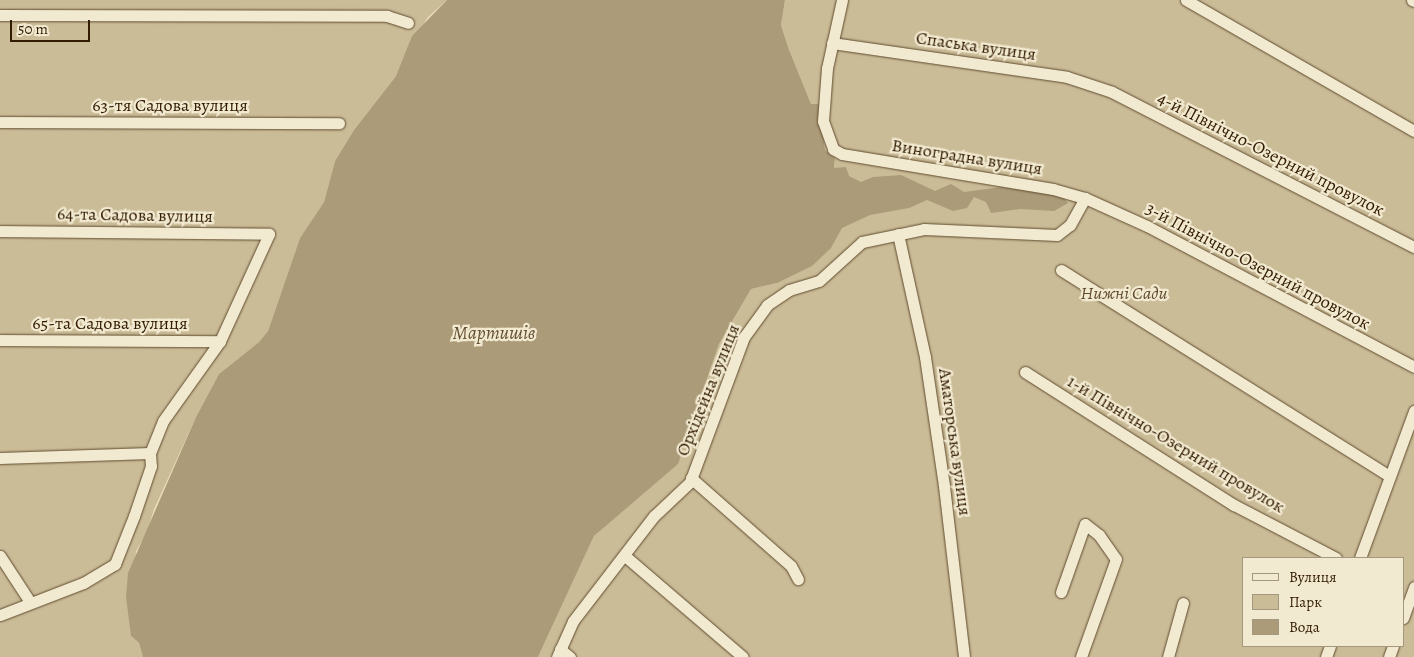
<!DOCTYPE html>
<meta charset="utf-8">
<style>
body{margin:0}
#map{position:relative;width:1414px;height:657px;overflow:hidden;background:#eaddb7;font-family:Alegreya,serif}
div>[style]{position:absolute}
.green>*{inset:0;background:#cbbc98}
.water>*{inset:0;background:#ab9b79}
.roads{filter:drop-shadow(0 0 1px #604c2e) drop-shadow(0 0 1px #604c2e)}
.minor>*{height:11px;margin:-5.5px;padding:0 5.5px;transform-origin:5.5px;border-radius:5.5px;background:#f1e9d0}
span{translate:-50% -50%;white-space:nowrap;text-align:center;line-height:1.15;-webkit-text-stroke:4.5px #f1e9d0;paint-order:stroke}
.street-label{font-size:18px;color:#321b00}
.park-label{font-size:18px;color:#604b2e;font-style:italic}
.water-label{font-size:19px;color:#624e30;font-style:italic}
.legend{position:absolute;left:1242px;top:557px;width:162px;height:90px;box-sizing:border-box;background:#f1e9d0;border:1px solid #a5977d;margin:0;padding:6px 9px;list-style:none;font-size:15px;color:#321b00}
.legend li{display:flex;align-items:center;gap:10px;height:25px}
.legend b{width:25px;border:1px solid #a5977d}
.scale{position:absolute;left:10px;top:20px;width:80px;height:22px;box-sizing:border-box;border:2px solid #321b00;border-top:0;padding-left:6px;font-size:15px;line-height:18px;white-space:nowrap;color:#321b00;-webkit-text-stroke:4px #f1e9d0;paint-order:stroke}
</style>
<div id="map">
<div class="green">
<div style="clip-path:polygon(0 0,447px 0,427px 18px,396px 76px,354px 130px,335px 161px,324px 202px,300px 238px,268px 331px,259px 342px,219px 374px,196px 417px,154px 509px,147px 532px,136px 551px,131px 636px,139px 643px,143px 657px,0 657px)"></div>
<div style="clip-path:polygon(evenodd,785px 0,1414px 0,1414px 657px,538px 657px,594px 536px,630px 503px,701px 398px,719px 344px,751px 289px,777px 283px,834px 168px,835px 158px,825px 150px,820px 115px,811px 104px,788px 47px,781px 25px,785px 0,1243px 558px,1403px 558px,1403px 646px,1243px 646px,1243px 558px)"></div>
</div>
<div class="water">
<div style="clip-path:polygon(447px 0,785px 0,781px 25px,788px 47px,811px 104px,819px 104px,825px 150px,835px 158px,834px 168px,846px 167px,849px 176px,861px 182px,873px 177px,901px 175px,935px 191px,951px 184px,964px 192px,1001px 187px,1061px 195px,1068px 203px,1054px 211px,1020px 209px,991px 213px,986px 202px,974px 197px,967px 208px,953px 211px,927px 200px,909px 208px,870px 215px,842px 228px,831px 248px,812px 266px,777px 283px,751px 289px,719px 344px,678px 464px,594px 536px,538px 657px,143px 657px,139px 643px,131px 636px,126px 597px,128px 573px,196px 417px,219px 374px,259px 342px,268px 331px,300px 238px,324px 202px,335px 161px,354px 130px,396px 76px,412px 36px)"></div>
</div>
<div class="roads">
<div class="minor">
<div style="left:842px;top:0;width:70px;rotate:102.4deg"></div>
<div style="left:827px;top:68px;width:53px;rotate:94.3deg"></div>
<div style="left:823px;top:121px;width:30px;rotate:70deg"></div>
<div style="left:833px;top:149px;width:10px;rotate:29deg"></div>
<div style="left:842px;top:154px;width:214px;rotate:9.4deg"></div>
<div style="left:1053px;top:189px;width:33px;rotate:16deg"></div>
<div style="left:1085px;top:198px;width:68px;rotate:24.3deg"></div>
<div style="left:1147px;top:226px;width:302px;rotate:27.8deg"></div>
<div style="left:1186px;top:0;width:263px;rotate:29.9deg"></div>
<div style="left:1412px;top:0;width:2px;rotate:27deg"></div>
<div style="left:0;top:15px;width:387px;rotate:0.1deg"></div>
<div style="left:387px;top:16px;width:22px;rotate:18deg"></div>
<div style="left:832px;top:43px;width:237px;rotate:8.2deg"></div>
<div style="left:1067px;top:77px;width:47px;rotate:18.4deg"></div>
<div style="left:1112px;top:92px;width:339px;rotate:27.2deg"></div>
<div style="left:0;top:122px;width:339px;rotate:0.2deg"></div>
<div style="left:0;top:231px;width:269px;rotate:0.6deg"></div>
<div style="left:269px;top:234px;width:118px;rotate:114.6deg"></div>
<div style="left:220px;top:341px;width:98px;rotate:125.5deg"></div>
<div style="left:163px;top:421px;width:35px;rotate:112deg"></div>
<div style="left:150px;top:453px;width:13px;rotate:86deg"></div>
<div style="left:151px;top:466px;width:53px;rotate:108.8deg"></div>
<div style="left:134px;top:516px;width:52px;rotate:111.6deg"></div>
<div style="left:115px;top:564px;width:37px;rotate:149deg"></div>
<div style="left:83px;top:583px;width:89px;rotate:158.9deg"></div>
<div style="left:898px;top:234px;width:126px;rotate:77.6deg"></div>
<div style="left:925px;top:357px;width:130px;rotate:81.6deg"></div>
<div style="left:944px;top:486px;width:172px;rotate:83.3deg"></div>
<div style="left:1061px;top:270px;width:386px;rotate:32.1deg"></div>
<div style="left:0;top:340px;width:220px;rotate:0.3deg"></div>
<div style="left:1025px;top:372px;width:248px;rotate:32.5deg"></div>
<div style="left:1234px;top:505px;width:115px;rotate:27.5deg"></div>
<div style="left:0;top:458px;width:150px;rotate:-1.9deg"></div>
<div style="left:691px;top:478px;width:133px;rotate:41.3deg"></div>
<div style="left:791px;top:566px;width:15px;rotate:62deg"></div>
<div style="left:0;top:556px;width:55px;rotate:56.9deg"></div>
<div style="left:625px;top:556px;width:155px;rotate:40.6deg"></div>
<div style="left:1360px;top:558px;width:157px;rotate:-69.8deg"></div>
<div style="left:1061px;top:592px;width:72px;rotate:-70.6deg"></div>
<div style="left:1085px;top:524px;width:18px;rotate:38deg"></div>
<div style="left:1099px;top:535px;width:29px;rotate:55deg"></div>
<div style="left:1116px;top:559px;width:104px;rotate:109.7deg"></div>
<div style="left:1403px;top:618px;width:33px;rotate:-70deg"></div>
<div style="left:560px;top:649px;width:13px;rotate:39deg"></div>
<div style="left:557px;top:657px;width:39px;rotate:-66deg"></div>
<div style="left:573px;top:621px;width:133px;rotate:-52.4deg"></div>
<div style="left:654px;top:516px;width:50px;rotate:-43.4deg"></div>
<div style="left:690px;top:482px;width:155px;rotate:-69.6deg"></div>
<div style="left:744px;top:337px;width:39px;rotate:-54deg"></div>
<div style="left:767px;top:305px;width:27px;rotate:-34deg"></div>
<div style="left:789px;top:290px;width:31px;rotate:-17deg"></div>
<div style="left:819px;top:281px;width:58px;rotate:-42.2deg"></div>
<div style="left:862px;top:242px;width:63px;rotate:-11.8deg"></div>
<div style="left:924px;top:229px;width:133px;rotate:2.6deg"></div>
<div style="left:1057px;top:235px;width:16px;rotate:-38deg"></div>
<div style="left:1070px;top:225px;width:31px;rotate:-61deg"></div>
<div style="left:1168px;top:657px;width:56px;rotate:-74.5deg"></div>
<div style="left:1326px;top:657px;width:12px;rotate:-70deg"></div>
<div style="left:1389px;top:657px;width:12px;rotate:-70deg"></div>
</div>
</div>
<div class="street-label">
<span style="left:976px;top:46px;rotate:8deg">Спаська вулиця</span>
<span style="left:170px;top:105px">63-тя Садова вулиця</span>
<span style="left:1271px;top:154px;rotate:27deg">4-й Північно-Озерний провулок</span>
<span style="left:967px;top:157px;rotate:9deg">Виноградна вулиця</span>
<span style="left:135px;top:215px;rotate:1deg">64-та Садова вулиця</span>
<span style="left:1258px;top:266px;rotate:28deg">3-й Північно-Озерний провулок</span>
<span style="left:110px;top:323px">65-та Садова вулиця</span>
<span style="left:708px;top:390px;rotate:-68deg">Орхідейна вулиця</span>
<span style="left:955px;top:442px;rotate:82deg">Аматорська вулиця</span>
<span style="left:1176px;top:444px;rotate:31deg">1-й Північно-Озерний провулок</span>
</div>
<div class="park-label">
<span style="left:1124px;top:293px">Нижні Сади</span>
</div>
<div class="water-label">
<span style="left:494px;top:334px">Мартишів</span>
</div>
<ul class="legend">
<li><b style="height:6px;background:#f1e9d0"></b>Вулиця</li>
<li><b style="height:14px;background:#cbbc98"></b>Парк</li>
<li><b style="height:14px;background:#ab9b79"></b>Вода</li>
</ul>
<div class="scale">50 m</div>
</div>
